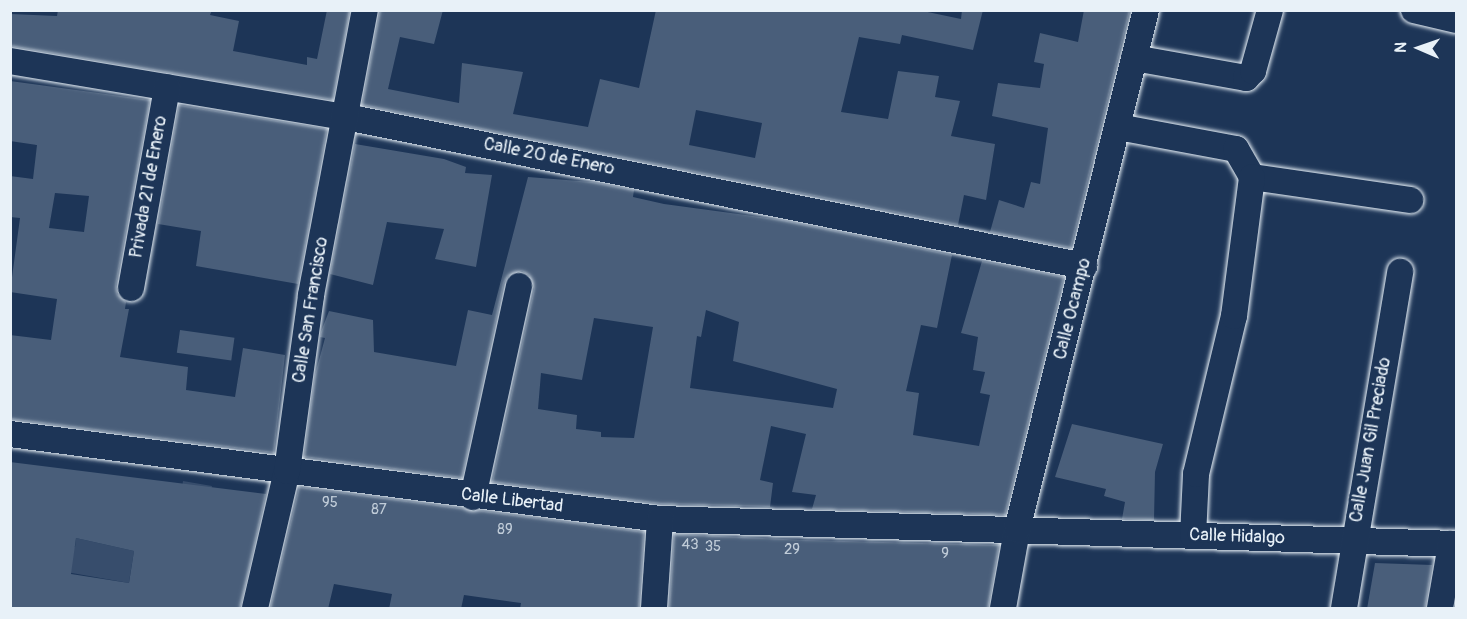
<!DOCTYPE html>
<style>
body{margin:0}
#map{position:relative;width:1467px;height:619px;overflow:hidden;background:#1d3557;font-family:Pangolin,sans-serif}
div>[style]{position:absolute}
.green>*{inset:0;background:#374d6c}
.building>*{inset:0;background:#495e7a;transform-origin:0 0}
.roads{filter:drop-shadow(0 0 2px #e8f1f8) drop-shadow(0 0 2px #e8f1f8)}
.minor>*{height:26px;margin:-13px;padding:0 13px;transform-origin:13px;border-radius:13px;background:#1d3557}
span{translate:-50% -50%;white-space:nowrap;text-align:center;line-height:1.15;-webkit-text-stroke:5px #1d3557;paint-order:stroke}
.number-label{font-size:15px;color:#c0ccd8}
.number-label span{-webkit-text-stroke-width:0}
.street-label{font-size:18px;color:#e8f1f8}
.frame{position:absolute;inset:0;border:12px solid #e8f1f8;pointer-events:none}
.north{position:absolute;left:1389px;top:18px;width:60px;height:60px;-webkit-text-stroke:4px #1d3557;paint-order:stroke;rotate:272deg;font-size:16px;font-weight:700;line-height:24px;text-align:center;color:#e8f1f8}
.north::after{content:'';display:block;margin:auto;width:21px;height:27px;background:#e8f1f8;clip-path:polygon(50% 0,100% 100%,50% 72%,0 100%)}
</style>
<div id="map">
<div class="green">
<div style="clip-path:polygon(183px 481px,212px 486px,197px 565px,134px 551px,129px 582px,224px 608px,173px 608px,127px 597px,129px 583px,49px 569px,56px 542px,75px 547px,76px 538px,134px 551px,139px 522px,176px 528px)"></div>
</div>
<div class="building">
<div style="clip-path:polygon(58px 10px,212px 10px,210px 15px,239px 21px,233px 51px,307px 65px,307px 57px,317px 59px,327px 10px,350px 10px,333px 100px,10px 46px,10px 14px,57px 16px)"></div>
<div style="clip-path:polygon(evenodd,380px 10px,443px 10px,434px 44px,400px 37px,388px 89px,459px 103px,462px 63px,523px 72px,513px 114px,588px 127px,600px 79px,639px 88px,656px 10px,918px 10px,961px 19px,962px 10px,983px 10px,973px 50px,902px 35px,900px 44px,859px 37px,841px 112px,888px 119px,898px 71px,939px 76px,935px 97px,960px 101px,951px 136px,995px 144px,986px 200px,964px 195px,958px 225px,362px 105px,380px 10px,696px 110px,762px 123px,755px 158px,689px 145px,696px 110px)"></div>
<div style="clip-path:polygon(1084px 10px,1130px 10px,1071px 248px,990px 232px,999px 200px,1024px 208px,1031px 182px,1040px 184px,1048px 128px,992px 116px,998px 83px,1040px 88px,1044px 64px,1034px 62px,1040px 33px,1078px 42px)"></div>
<div style="clip-path:polygon(evenodd,10px 81px,150px 100px,116px 285px,117px 294px,126px 302px,125px 309px,129px 309px,120px 357px,188px 367px,186px 390px,235px 397px,243px 348px,285px 355px,274px 453px,10px 419px,10px 335px,51px 340px,57px 299px,10px 292px,20px 218px,10px 217px,10px 176px,33px 179px,37px 145px,10px 141px,10px 81px,55px 193px,89px 196px,84px 232px,49px 228px,55px 193px)"></div>
<div style="clip-path:polygon(179px 105px,327px 129px,298px 284px,196px 266px,201px 231px,158px 224px)"></div>
<div style="clip-path:polygon(355px 144px,444px 159px,466px 167px,465px 173px,492px 175px,476px 267px,435px 259px,444px 229px,387px 222px,373px 285px,330px 274px)"></div>
<div style="clip-path:polygon(evenodd,528px 177px,592px 182px,634px 190px,633px 197px,664px 204px,782px 220px,952px 255px,937px 328px,921px 325px,906px 391px,919px 393px,913px 435px,979px 446px,990px 395px,980px 393px,985px 372px,973px 370px,978px 337px,961px 333px,982px 261px,1064px 277px,1005px 515px,812px 509px,816px 495px,792px 492px,806px 434px,771px 426px,760px 480px,773px 483px,770px 507px,661px 504px,492px 482px,534px 289px,529px 275px,522px 271px,508px 276px,504px 283px,462px 478px,304px 457px,315px 375px,325px 338px,320px 337px,321px 332px,329px 311px,373px 320px,374px 352px,456px 366px,468px 310px,492px 315px,528px 177px,706px 310px,739px 322px,733px 361px,837px 389px,833px 408px,690px 388px,697px 336px,701px 337px,706px 310px,528px 177px,594px 318px,653px 327px,634px 438px,601px 437px,601px 432px,576px 429px,577px 415px,538px 409px,541px 373px,582px 380px,594px 318px)"></div>
<div style="left:180px;top:330px;width:55px;height:23px;rotate:8deg"></div>
<div style="clip-path:polygon(1072px 424px,1163px 444px,1155px 472px,1154px 520px,1122px 519px,1125px 502px,1104px 496px,1106px 489px,1055px 477px)"></div>
<div style="clip-path:polygon(evenodd,10px 462px,266px 494px,240px 609px,10px 609px,10px 462px,76px 538px,134px 551px,129px 583px,71px 574px,76px 538px)"></div>
<div style="clip-path:polygon(299px 487px,644px 532px,639px 609px,520px 609px,521px 603px,464px 595px,461px 609px,389px 609px,392px 594px,334px 584px,328px 609px,270px 609px)"></div>
<div style="clip-path:polygon(674px 534px,805px 540px,999px 545px,988px 609px,669px 609px)"></div>
<div style="clip-path:polygon(1375px 563px,1432px 565px,1425px 609px,1367px 609px)"></div>
</div>
<div class="roads">
<div class="minor">
<div style="left:1414px;top:10px;width:43px;rotate:13.4deg"></div>
<div style="left:1134px;top:58px;width:114px;rotate:10.1deg"></div>
<div style="left:1246px;top:78px;width:10px;rotate:-45deg"></div>
<div style="left:1253px;top:71px;width:63px;rotate:-74.4deg"></div>
<div style="left:10px;top:61px;width:351px;rotate:9.5deg"></div>
<div style="left:356px;top:119px;width:743px;rotate:11.42deg"></div>
<div style="left:1118px;top:127px;width:120px;rotate:10.6deg"></div>
<div style="left:1236px;top:149px;width:32px;rotate:60deg"></div>
<div style="left:1252px;top:177px;width:160px;rotate:8.3deg"></div>
<div style="left:131px;top:288px;width:204px;rotate:-79.8deg"></div>
<div style="left:10px;top:434px;width:656px;rotate:7.45deg"></div>
<div style="left:660px;top:519px;width:796px;rotate:1.8deg"></div>
<div style="left:473px;top:497px;width:216px;rotate:-77.7deg"></div>
<div style="left:1193px;top:536px;width:62px;rotate:-87.2deg"></div>
<div style="left:1196px;top:474px;width:163px;rotate:-76.5deg"></div>
<div style="left:1234px;top:316px;width:140px;rotate:-82.6deg"></div>
<div style="left:255px;top:608px;width:141px;rotate:-76.9deg"></div>
<div style="left:287px;top:471px;width:178px;rotate:-82.2deg"></div>
<div style="left:311px;top:295px;width:290px;rotate:-79.3deg"></div>
<div style="left:654px;top:608px;width:89px;rotate:-86.1deg"></div>
<div style="left:1003px;top:608px;width:79px;rotate:-79.8deg"></div>
<div style="left:1017px;top:530px;width:536px;rotate:-76.07deg"></div>
<div style="left:1344px;top:608px;width:341px;rotate:-80.5deg"></div>
<div style="left:1440px;top:608px;width:65px;rotate:-80.2deg"></div>
</div>
</div>
<div class="number-label">
<span style="left:330px;top:503px">95</span>
<span style="left:379px;top:510px">87</span>
<span style="left:505px;top:530px">89</span>
<span style="left:690px;top:545px">43</span>
<span style="left:713px;top:547px">35</span>
<span style="left:792px;top:550px">29</span>
<span style="left:945px;top:554px">9</span>
</div>
<div class="street-label">
<span style="left:549px;top:157px;rotate:11deg">Calle 20 de Enero</span>
<span style="left:149px;top:187px;rotate:-80deg">Privada 21 de Enero</span>
<span style="left:1073px;top:309px;rotate:-76deg">Calle Ocampo</span>
<span style="left:311px;top:310px;rotate:-81deg">Calle San Francisco</span>
<span style="left:1371px;top:440px;rotate:-80deg">Calle Juan Gil Preciado</span>
<span style="left:512px;top:501px;rotate:7deg">Calle Libertad</span>
<span style="left:1237px;top:537px;rotate:2deg">Calle Hidalgo</span>
</div>
<div class="frame"></div>
<div class="north">N</div>
</div>
